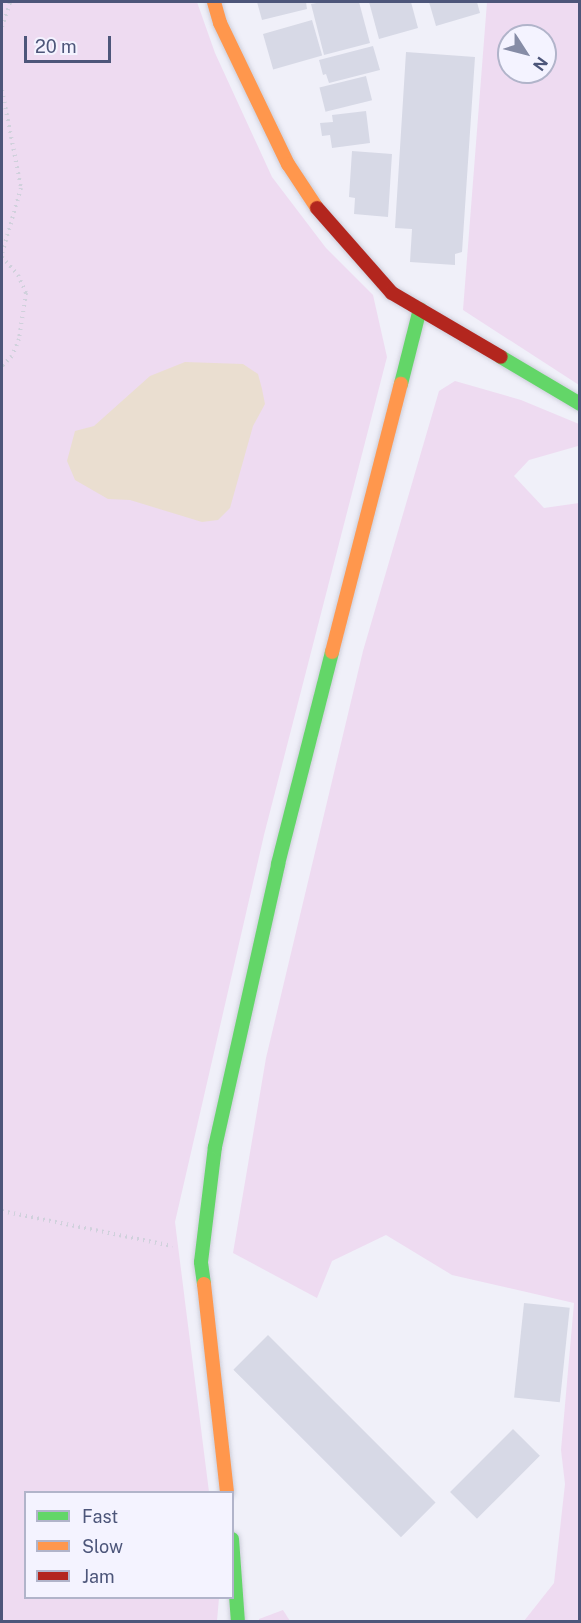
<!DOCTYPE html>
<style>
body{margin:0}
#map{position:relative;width:581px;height:1623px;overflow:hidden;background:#f0f0f9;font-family:"Public Sans",sans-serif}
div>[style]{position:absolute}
.green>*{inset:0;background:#eedbf1}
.water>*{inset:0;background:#eaded0}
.building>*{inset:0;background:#d7d9e6;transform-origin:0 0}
.path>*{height:4px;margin-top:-2px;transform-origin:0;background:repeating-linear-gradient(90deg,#d0d1dc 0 1.5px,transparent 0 6px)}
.roads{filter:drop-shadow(0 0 2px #cdceda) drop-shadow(0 0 2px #cdceda)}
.fast>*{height:14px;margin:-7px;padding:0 7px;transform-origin:7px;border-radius:7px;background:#63d668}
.slow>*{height:14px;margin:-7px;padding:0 7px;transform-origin:7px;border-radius:7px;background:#ff974d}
.jam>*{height:14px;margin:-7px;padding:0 7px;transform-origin:7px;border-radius:7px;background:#b3261e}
span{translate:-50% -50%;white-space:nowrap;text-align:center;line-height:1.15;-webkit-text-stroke:4.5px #f4f3ff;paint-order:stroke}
.frame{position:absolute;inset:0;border:3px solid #4d567a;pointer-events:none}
.legend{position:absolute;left:24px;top:1491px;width:210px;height:108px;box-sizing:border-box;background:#f4f3ff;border:2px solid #b1b4ca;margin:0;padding:8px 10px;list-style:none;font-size:18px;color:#4d567a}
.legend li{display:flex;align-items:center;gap:12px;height:30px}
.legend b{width:30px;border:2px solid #b1b4ca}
.north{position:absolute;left:497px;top:24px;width:60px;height:60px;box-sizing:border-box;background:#f4f3ff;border:2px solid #b1b4ca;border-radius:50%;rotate:126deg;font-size:16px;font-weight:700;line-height:24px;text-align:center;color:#4d567a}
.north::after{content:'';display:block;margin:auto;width:21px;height:27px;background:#868ca6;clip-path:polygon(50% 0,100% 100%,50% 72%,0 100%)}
.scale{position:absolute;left:24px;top:36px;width:87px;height:27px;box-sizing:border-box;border:3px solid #4d567a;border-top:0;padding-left:8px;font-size:18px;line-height:21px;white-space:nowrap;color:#4d567a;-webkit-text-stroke:4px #f4f3ff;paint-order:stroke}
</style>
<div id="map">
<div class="green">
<div style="clip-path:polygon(2px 2px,197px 2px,215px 53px,272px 177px,326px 248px,373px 295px,387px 357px,264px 835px,175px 1222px,209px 1492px,26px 1492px,26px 1598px,219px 1598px,217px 1621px,2px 1622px)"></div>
<div style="clip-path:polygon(evenodd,487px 2px,579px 2px,579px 385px,463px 310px,487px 2px,509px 36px,545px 36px,545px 72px,509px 72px,509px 36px)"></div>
<div style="clip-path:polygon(455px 381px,521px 400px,579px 424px,578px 446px,529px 460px,514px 476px,544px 508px,579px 503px,579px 1621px,524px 1621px,554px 1583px,565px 1484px,561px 1450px,574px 1303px,452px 1275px,386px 1235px,332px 1261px,317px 1298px,233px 1253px,266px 1058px,363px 651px,439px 391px)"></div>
<div style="clip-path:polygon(283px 1610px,290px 1621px,259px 1621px,259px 1619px)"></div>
</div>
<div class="water">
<div style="clip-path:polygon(185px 362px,243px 364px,258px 374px,262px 389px,265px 404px,253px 426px,230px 508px,218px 520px,202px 522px,130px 500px,108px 499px,75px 480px,67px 461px,75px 431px,94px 426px,150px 376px)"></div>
</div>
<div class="building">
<div style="clip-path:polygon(257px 2px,306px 2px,307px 9px,262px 20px)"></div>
<div style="clip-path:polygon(322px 2px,359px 2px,370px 43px,324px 55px,311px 4px)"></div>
<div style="clip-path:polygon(369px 2px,411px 2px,418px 28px,379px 39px)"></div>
<div style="clip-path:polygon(429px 2px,477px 2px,480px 13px,436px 26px)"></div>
<div style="left:312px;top:20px;width:37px;height:51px;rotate:74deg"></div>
<div style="clip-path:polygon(373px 46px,380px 70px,329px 83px,326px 74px,323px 75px,319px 60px)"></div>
<div style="clip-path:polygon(406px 52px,475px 57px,462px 252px,455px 254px,455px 265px,410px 262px,412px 229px,395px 228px)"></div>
<div style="left:366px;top:76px;width:25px;height:48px;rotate:76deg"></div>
<div style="clip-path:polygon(366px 111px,370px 143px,332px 148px,330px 135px,322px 136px,320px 123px,333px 122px,332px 115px)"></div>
<div style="clip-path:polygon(352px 151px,392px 154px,388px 217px,354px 214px,355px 198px,349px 197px)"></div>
<div style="left:524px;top:1303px;width:46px;height:95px;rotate:6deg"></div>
<div style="left:268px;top:1335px;width:237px;height:49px;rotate:45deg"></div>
<div style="left:513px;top:1429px;width:38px;height:89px;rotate:45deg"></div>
</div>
<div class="path">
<div style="left:2px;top:27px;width:26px;rotate:-72deg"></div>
<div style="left:2px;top:90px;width:100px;rotate:79deg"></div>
<div style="left:21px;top:188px;width:69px;rotate:106.1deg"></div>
<div style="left:2px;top:257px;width:24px;rotate:48deg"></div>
<div style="left:18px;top:275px;width:20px;rotate:66deg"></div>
<div style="left:26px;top:293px;width:47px;rotate:98.7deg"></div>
<div style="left:19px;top:339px;width:18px;rotate:112deg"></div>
<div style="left:12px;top:356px;width:14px;rotate:135deg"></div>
<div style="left:2px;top:1211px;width:174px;rotate:11.6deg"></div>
</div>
<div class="roads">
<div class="fast">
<div style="left:501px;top:357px;width:92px;rotate:30.7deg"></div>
<div style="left:401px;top:384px;width:77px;rotate:-75.8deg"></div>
<div style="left:204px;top:1284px;width:22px;rotate:-98deg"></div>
<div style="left:201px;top:1262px;width:116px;rotate:-83.1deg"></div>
<div style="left:215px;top:1147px;width:290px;rotate:-77.4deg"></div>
<div style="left:278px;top:864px;width:219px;rotate:-75.7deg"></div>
<div style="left:232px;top:1539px;width:83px;rotate:85.9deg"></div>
</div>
<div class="slow">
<div style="left:214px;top:2px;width:22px;rotate:74deg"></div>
<div style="left:220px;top:23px;width:157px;rotate:64.3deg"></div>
<div style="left:288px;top:164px;width:53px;rotate:56.6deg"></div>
<div style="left:332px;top:652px;width:277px;rotate:-75.6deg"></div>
<div style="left:204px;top:1284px;width:209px;rotate:83.7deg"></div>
</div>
<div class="jam">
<div style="left:317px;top:208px;width:113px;rotate:48.6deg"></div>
<div style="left:392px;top:293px;width:126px;rotate:30.4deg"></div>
</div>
</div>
<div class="frame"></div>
<ul class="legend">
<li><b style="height:8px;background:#63d668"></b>Fast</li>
<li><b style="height:8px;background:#ff974d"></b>Slow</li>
<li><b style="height:8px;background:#b3261e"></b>Jam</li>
</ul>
<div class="north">N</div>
<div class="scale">20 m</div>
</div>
